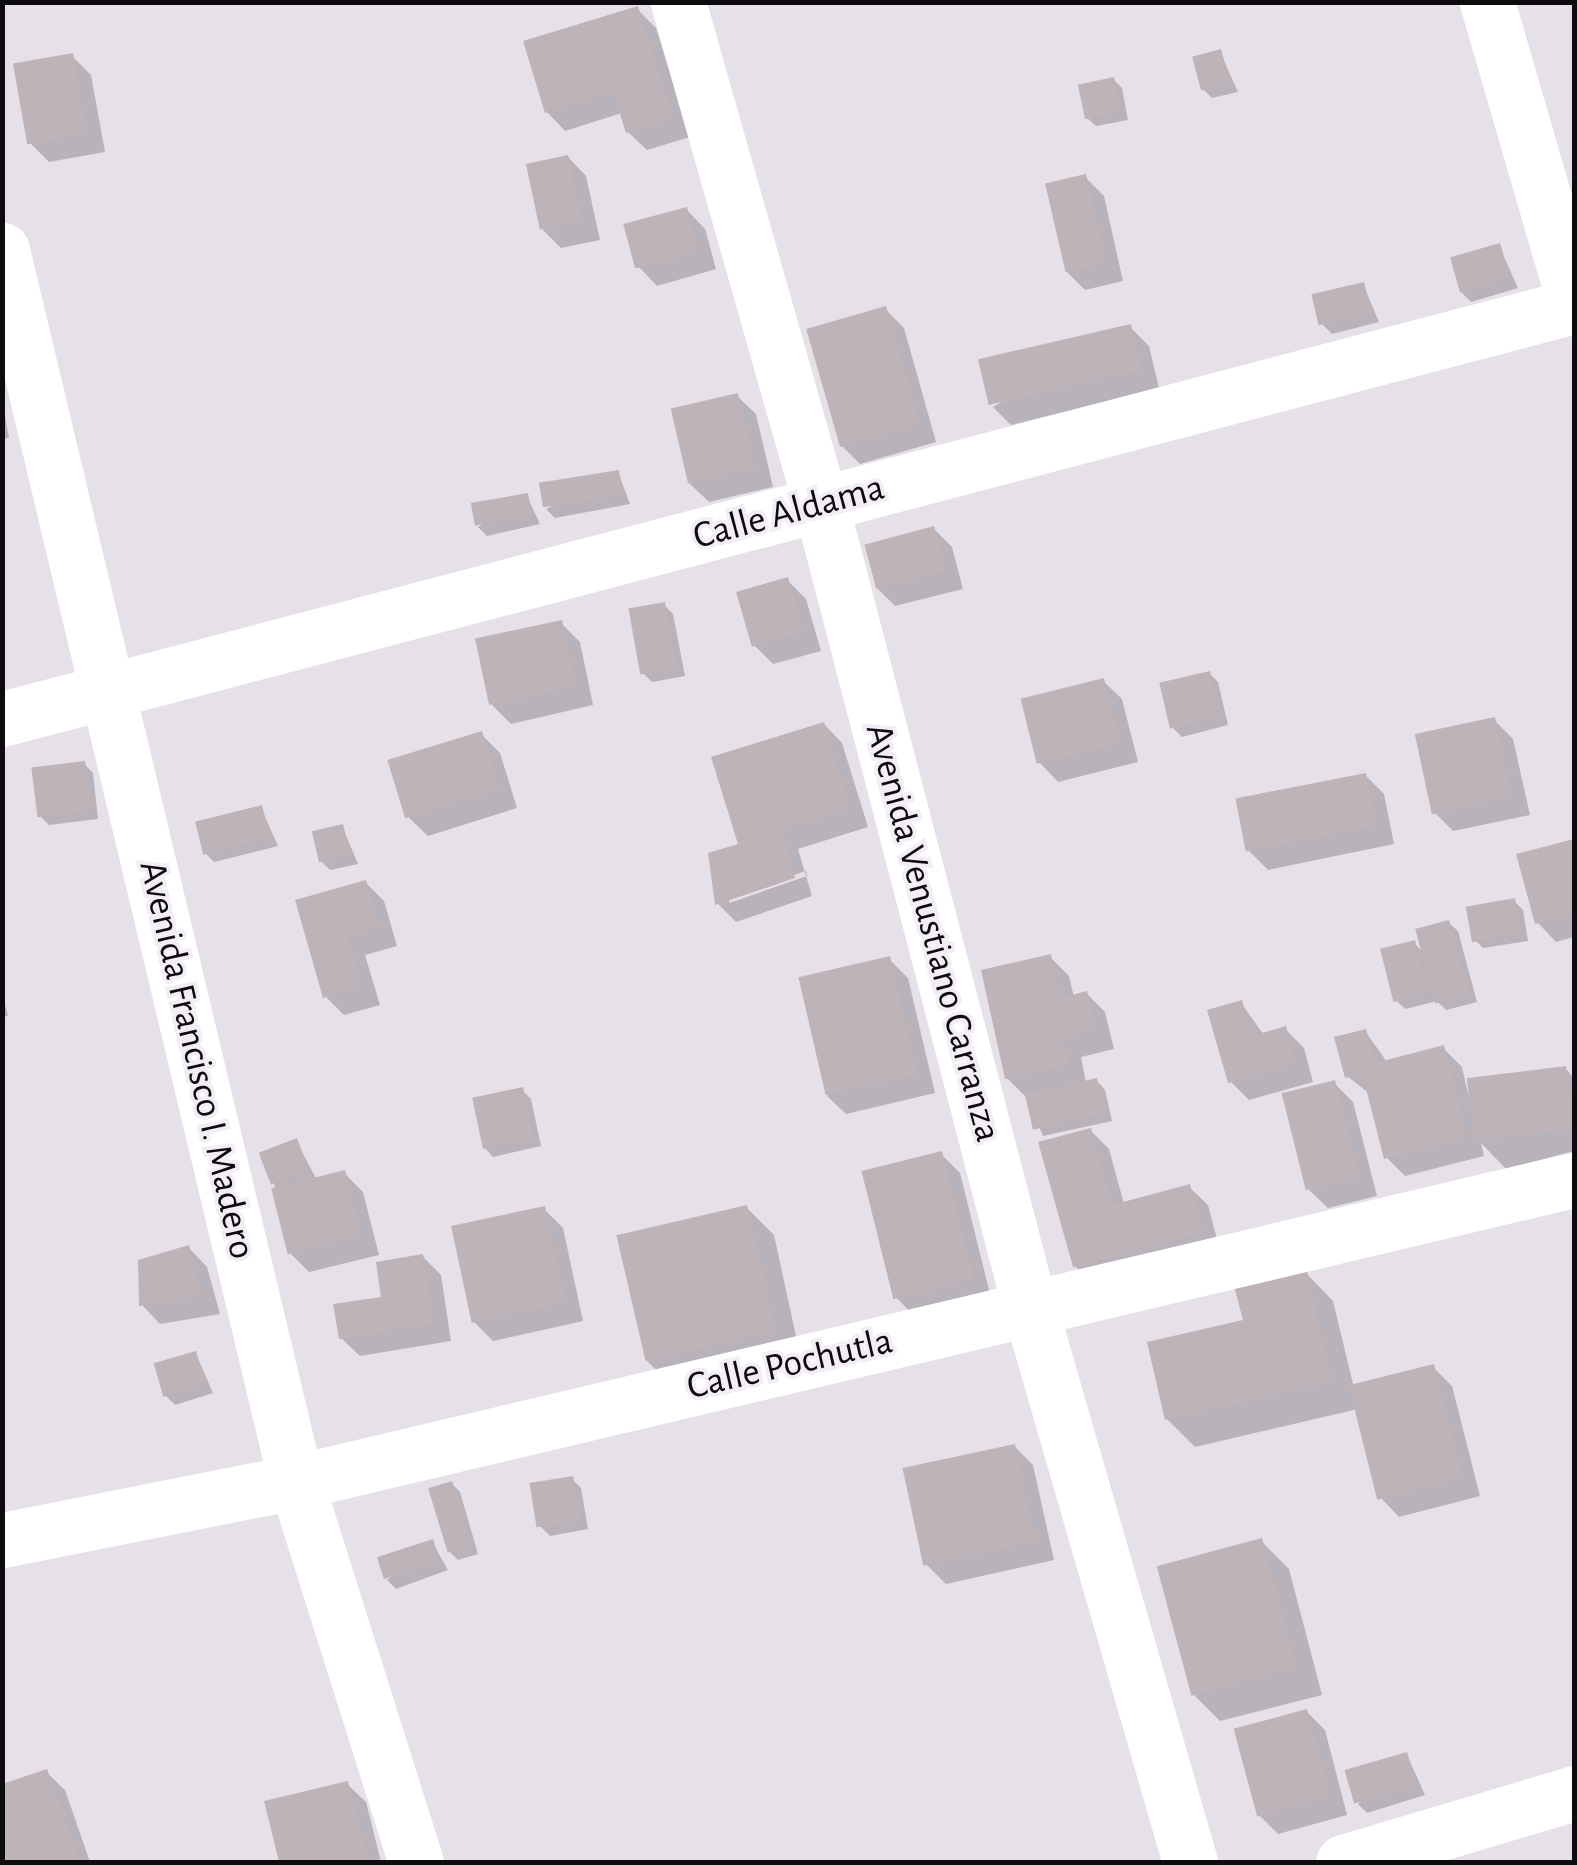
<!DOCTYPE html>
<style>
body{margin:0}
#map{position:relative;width:1577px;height:1865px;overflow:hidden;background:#e6e0e9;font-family:"Alegreya Sans",sans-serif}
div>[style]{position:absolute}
.shadow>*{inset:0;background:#0003}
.building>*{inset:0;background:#beb3b7;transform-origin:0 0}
.street>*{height:55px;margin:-27.5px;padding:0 27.5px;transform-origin:27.5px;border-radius:27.5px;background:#fff}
span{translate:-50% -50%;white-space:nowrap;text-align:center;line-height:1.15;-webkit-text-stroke:8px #f3edf6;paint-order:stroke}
.street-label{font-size:38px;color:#0d0b0e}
.frame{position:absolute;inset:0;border:5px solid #0d0b0e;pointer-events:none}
</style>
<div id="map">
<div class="shadow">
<div style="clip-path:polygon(637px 9px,656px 28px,690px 137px,647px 150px,628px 132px,622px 113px,565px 131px,547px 112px)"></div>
<div style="clip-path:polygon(1220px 52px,1238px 92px,1212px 98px,1203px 89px)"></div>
<div style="clip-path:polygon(72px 56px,91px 75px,105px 152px,49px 162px,30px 143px)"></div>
<div style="clip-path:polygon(1113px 79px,1122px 88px,1128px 120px,1096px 126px,1087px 118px)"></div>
<div style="clip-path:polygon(568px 157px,586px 176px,600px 240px,561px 248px,542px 229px)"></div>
<div style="clip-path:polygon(1085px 177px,1104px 196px,1123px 281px,1085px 290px,1066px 271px)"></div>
<div style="clip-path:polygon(687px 210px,705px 229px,716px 269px,657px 286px,639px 267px)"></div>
<div style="clip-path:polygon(1499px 246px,1518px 288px,1471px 302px,1462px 293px)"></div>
<div style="clip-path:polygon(1363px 284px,1379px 322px,1332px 334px,1323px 325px)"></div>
<div style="clip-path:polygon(885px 309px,904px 328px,936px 442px,860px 464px,841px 445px)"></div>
<div style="clip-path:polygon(1130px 327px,1149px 346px,1159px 388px,1011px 425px,993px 407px)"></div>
<div style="clip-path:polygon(737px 396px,756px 414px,773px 487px,709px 502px,690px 484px)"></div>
<div style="clip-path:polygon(2px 400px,9px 438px,2px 439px)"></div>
<div style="clip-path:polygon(618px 472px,630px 504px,555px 518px,546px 509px)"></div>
<div style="clip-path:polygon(527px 496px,540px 524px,487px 536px,478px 527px)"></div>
<div style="clip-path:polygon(933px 528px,952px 547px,963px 589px,895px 606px,876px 587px)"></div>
<div style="clip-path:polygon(787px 580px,806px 599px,821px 651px,773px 664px,754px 645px)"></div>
<div style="clip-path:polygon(664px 605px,673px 614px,685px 676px,652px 682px,643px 673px)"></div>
<div style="clip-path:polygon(561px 623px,580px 642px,593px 705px,511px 724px,492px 705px)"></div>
<div style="clip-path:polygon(1209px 673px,1218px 682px,1228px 725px,1182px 737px,1173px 728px)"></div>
<div style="clip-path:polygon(1103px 681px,1122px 699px,1138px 762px,1058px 782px,1040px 763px)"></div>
<div style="clip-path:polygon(1494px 720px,1513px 739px,1530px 815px,1453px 831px,1434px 812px)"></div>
<div style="clip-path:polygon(evenodd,824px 724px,842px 743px,868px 827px,798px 849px,812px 896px,736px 922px,718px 904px,741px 845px,824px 724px,806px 871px,807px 876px,729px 903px,729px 897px,806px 871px)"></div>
<div style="clip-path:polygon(481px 734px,500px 753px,517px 808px,428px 836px,409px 818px)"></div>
<div style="clip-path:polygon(84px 764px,93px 773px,98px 819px,49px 825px,40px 816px)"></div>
<div style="clip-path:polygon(1365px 775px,1384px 794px,1394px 844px,1268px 870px,1249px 851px)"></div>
<div style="clip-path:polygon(261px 808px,278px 846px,214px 862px,205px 853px)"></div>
<div style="clip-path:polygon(342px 826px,358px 864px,330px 870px,321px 861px)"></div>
<div style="clip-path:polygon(1574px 842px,1574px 937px,1556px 942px,1538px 923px,1519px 856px)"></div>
<div style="clip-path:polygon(365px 882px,384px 901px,397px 946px,365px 955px,380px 1005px,344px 1015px,325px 996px)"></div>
<div style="clip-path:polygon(1514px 901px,1523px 910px,1528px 941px,1483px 948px,1474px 939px)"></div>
<div style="clip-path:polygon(1449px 923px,1458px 931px,1477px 1002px,1446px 1010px,1437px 1001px,1405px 1009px,1396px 1000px,1414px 943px,1424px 953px)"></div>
<div style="clip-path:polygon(1050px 957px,1069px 976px,1074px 997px,1087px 994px,1105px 1012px,1114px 1049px,1081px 1057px,1086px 1083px,1097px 1081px,1105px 1090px,1112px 1121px,1043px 1136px,1026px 1097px,1007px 1078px)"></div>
<div style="clip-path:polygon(889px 959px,908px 978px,935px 1093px,846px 1114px,827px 1096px)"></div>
<div style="clip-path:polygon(2px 992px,8px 1016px,2px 1017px)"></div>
<div style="clip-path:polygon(1241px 1003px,1264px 1035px,1285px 1029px,1304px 1048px,1313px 1082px,1249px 1100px,1230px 1081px)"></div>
<div style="clip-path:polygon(1365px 1031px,1387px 1062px,1443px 1048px,1462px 1067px,1468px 1094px,1565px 1068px,1574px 1078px,1574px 1151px,1506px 1169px,1481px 1143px,1484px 1156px,1405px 1176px,1386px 1157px,1370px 1094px,1347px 1076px)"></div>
<div style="clip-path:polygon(1334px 1083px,1353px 1102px,1377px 1196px,1328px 1208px,1309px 1190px)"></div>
<div style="clip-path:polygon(522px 1090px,531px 1099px,541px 1146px,493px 1157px,485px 1148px)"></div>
<div style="clip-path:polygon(1090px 1130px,1109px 1149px,1124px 1204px,1189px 1187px,1208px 1205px,1220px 1251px,1094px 1285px,1075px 1266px)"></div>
<div style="clip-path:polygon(296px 1141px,317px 1180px,344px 1173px,363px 1192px,379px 1255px,309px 1272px,291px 1254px,274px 1183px)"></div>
<div style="clip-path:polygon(941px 1154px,960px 1173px,991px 1298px,915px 1317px,897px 1298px)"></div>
<div style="clip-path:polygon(746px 1207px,774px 1235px,801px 1359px,673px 1387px,645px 1359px)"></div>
<div style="clip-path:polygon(544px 1209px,563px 1228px,583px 1321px,493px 1341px,474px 1322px)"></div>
<div style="clip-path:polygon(189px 1248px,207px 1267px,220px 1314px,160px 1324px,142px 1305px)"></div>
<div style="clip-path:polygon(422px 1256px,441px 1275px,451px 1341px,360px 1356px,341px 1338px)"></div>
<div style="clip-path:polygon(1306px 1273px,1333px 1301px,1354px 1388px,1433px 1367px,1452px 1386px,1480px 1496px,1399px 1517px,1381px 1498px,1358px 1409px,1195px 1447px,1167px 1419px)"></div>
<div style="clip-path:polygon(196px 1354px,213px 1393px,175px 1405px,166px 1396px)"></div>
<div style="clip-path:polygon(1014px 1446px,1033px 1465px,1054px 1560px,946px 1584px,927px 1565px)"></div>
<div style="clip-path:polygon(572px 1479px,581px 1488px,588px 1529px,550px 1536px,541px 1527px)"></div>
<div style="clip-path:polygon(452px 1484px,460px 1492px,478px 1554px,458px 1560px,449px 1551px)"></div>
<div style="clip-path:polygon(1261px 1541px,1289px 1569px,1322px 1695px,1220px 1721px,1192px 1693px)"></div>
<div style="clip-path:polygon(432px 1542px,448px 1570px,396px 1589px,387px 1580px)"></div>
<div style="clip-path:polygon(1307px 1712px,1325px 1730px,1347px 1815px,1278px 1834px,1259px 1815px)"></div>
<div style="clip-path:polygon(1407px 1755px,1425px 1795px,1367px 1813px,1358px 1804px)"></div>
<div style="clip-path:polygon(46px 1772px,65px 1790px,90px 1862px,2px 1862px,2px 1787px)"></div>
<div style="clip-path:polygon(347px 1784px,366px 1802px,381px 1862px,281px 1862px,267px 1803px)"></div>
</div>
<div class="building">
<div style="clip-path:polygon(638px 6px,673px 118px,626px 133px,613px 92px,545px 113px,523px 41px)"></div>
<div style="left:1221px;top:49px;width:35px;height:30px;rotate:75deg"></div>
<div style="left:73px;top:53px;width:82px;height:61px;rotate:80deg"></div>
<div style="left:1114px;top:77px;width:35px;height:37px;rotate:78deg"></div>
<div style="left:568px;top:155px;width:67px;height:43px;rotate:78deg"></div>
<div style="left:1086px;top:174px;width:91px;height:42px;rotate:77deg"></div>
<div style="left:687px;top:207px;width:46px;height:66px;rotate:75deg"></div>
<div style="left:1500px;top:243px;width:37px;height:52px;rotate:74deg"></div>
<div style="left:1364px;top:282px;width:32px;height:54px;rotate:77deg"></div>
<div style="left:886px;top:306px;width:123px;height:83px;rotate:74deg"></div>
<div style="left:1131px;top:324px;width:47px;height:157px;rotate:77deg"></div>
<div style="left:738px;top:393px;width:77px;height:69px;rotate:77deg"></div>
<div style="left:619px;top:470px;width:25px;height:81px;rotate:81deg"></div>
<div style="left:528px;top:493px;width:23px;height:58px;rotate:80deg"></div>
<div style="left:934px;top:526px;width:46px;height:72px;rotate:75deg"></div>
<div style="left:788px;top:577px;width:57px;height:54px;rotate:74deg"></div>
<div style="left:665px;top:602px;width:67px;height:37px;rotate:80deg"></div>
<div style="left:562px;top:620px;width:68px;height:89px;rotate:78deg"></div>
<div style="left:1210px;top:671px;width:47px;height:52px;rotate:77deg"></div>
<div style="left:1104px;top:678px;width:67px;height:86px;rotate:76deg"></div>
<div style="left:1495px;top:717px;width:82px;height:82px;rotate:78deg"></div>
<div style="clip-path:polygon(824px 722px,851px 809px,759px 837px,784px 832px,795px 878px,715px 905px,708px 853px,738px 844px,711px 757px)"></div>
<div style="left:482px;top:731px;width:61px;height:99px;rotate:73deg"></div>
<div style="left:85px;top:761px;width:50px;height:54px;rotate:83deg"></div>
<div style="left:1366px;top:773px;width:54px;height:133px;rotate:79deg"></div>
<div style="left:262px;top:805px;width:34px;height:69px;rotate:76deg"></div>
<div style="left:343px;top:824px;width:32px;height:32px;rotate:77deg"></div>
<div style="clip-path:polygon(1574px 839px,1574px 913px,1535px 924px,1516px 854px)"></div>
<div style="clip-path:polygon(366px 880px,379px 927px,348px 936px,362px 986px,323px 998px,295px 900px)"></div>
<div style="left:1515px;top:898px;width:36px;height:50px;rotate:80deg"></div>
<div style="left:1449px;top:920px;width:77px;height:35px;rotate:75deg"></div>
<div style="left:1415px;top:940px;width:55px;height:36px;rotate:76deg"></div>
<div style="clip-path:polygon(1051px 954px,1060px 998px,1087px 991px,1096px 1030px,1063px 1038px,1069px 1064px,1005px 1079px,981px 970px)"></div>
<div style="left:890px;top:956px;width:121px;height:94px;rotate:77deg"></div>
<div style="clip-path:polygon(1242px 1000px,1252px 1036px,1286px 1026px,1296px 1063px,1228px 1083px,1207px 1010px)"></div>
<div style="clip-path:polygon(1366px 1029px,1375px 1063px,1444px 1045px,1467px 1138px,1384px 1159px,1362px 1073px,1345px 1078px,1334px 1037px)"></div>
<div style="left:1566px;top:1066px;width:63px;height:100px;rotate:83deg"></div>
<div style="left:1097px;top:1078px;width:36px;height:74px;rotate:77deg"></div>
<div style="left:1335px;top:1080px;width:100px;height:55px;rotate:76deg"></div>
<div style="left:523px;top:1087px;width:52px;height:52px;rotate:78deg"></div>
<div style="clip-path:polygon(1091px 1128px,1112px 1205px,1190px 1184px,1203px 1232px,1073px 1267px,1038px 1142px)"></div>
<div style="left:297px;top:1138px;width:34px;height:41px;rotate:69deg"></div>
<div style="left:942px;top:1151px;width:132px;height:83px;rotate:76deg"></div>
<div style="left:345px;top:1170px;width:68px;height:76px;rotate:76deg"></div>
<div style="left:747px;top:1205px;width:129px;height:134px;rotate:77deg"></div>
<div style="left:545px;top:1206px;width:99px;height:96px;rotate:78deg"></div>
<div style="clip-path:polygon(189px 1245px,202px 1296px,139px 1306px,138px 1260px)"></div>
<div style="clip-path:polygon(423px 1254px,434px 1323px,339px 1339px,333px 1304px,381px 1297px,376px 1262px)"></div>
<div style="clip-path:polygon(1307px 1270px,1332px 1382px,1165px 1420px,1147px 1342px,1243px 1320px,1234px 1286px)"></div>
<div style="left:196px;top:1351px;width:35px;height:44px;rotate:74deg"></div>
<div style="left:1434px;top:1364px;width:118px;height:88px;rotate:76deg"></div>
<div style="left:1015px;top:1444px;width:100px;height:115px;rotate:78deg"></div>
<div style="left:573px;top:1476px;width:45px;height:44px;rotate:81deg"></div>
<div style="left:452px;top:1481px;width:67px;height:25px;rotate:73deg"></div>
<div style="left:1262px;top:1538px;width:134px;height:109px;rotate:75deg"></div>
<div style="left:433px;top:1539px;width:23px;height:59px;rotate:72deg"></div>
<div style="left:1307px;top:1709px;width:91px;height:76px;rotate:75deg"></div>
<div style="left:1407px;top:1752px;width:35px;height:65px;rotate:74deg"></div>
<div style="clip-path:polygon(47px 1769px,80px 1862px,2px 1862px,2px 1784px)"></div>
<div style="clip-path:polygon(348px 1781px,368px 1862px,279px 1862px,264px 1801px)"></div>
</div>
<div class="street">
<div style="left:678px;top:2px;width:523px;rotate:74.13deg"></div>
<div style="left:821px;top:505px;width:830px;rotate:75.41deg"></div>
<div style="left:1030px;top:1308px;width:577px;rotate:73.89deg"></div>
<div style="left:1487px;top:2px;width:311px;rotate:73.8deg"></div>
<div style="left:2px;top:250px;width:1267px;rotate:76.58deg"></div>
<div style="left:296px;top:1482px;width:398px;rotate:72.5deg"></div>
<div style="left:2px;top:719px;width:1625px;rotate:-14.72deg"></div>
<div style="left:2px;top:1540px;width:300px;rotate:-11.2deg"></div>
<div style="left:296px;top:1482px;width:1313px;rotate:-13.3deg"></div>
<div style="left:1343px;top:1862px;width:241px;rotate:-16.6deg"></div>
</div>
<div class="street-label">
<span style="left:789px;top:513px;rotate:-15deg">Calle Aldama</span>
<span style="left:932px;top:933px;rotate:75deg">Avenida Venustiano Carranza</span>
<span style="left:196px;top:1060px;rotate:77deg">Avenida Francisco I. Madero</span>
<span style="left:790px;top:1365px;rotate:-13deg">Calle Pochutla</span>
</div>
<div class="frame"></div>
</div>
